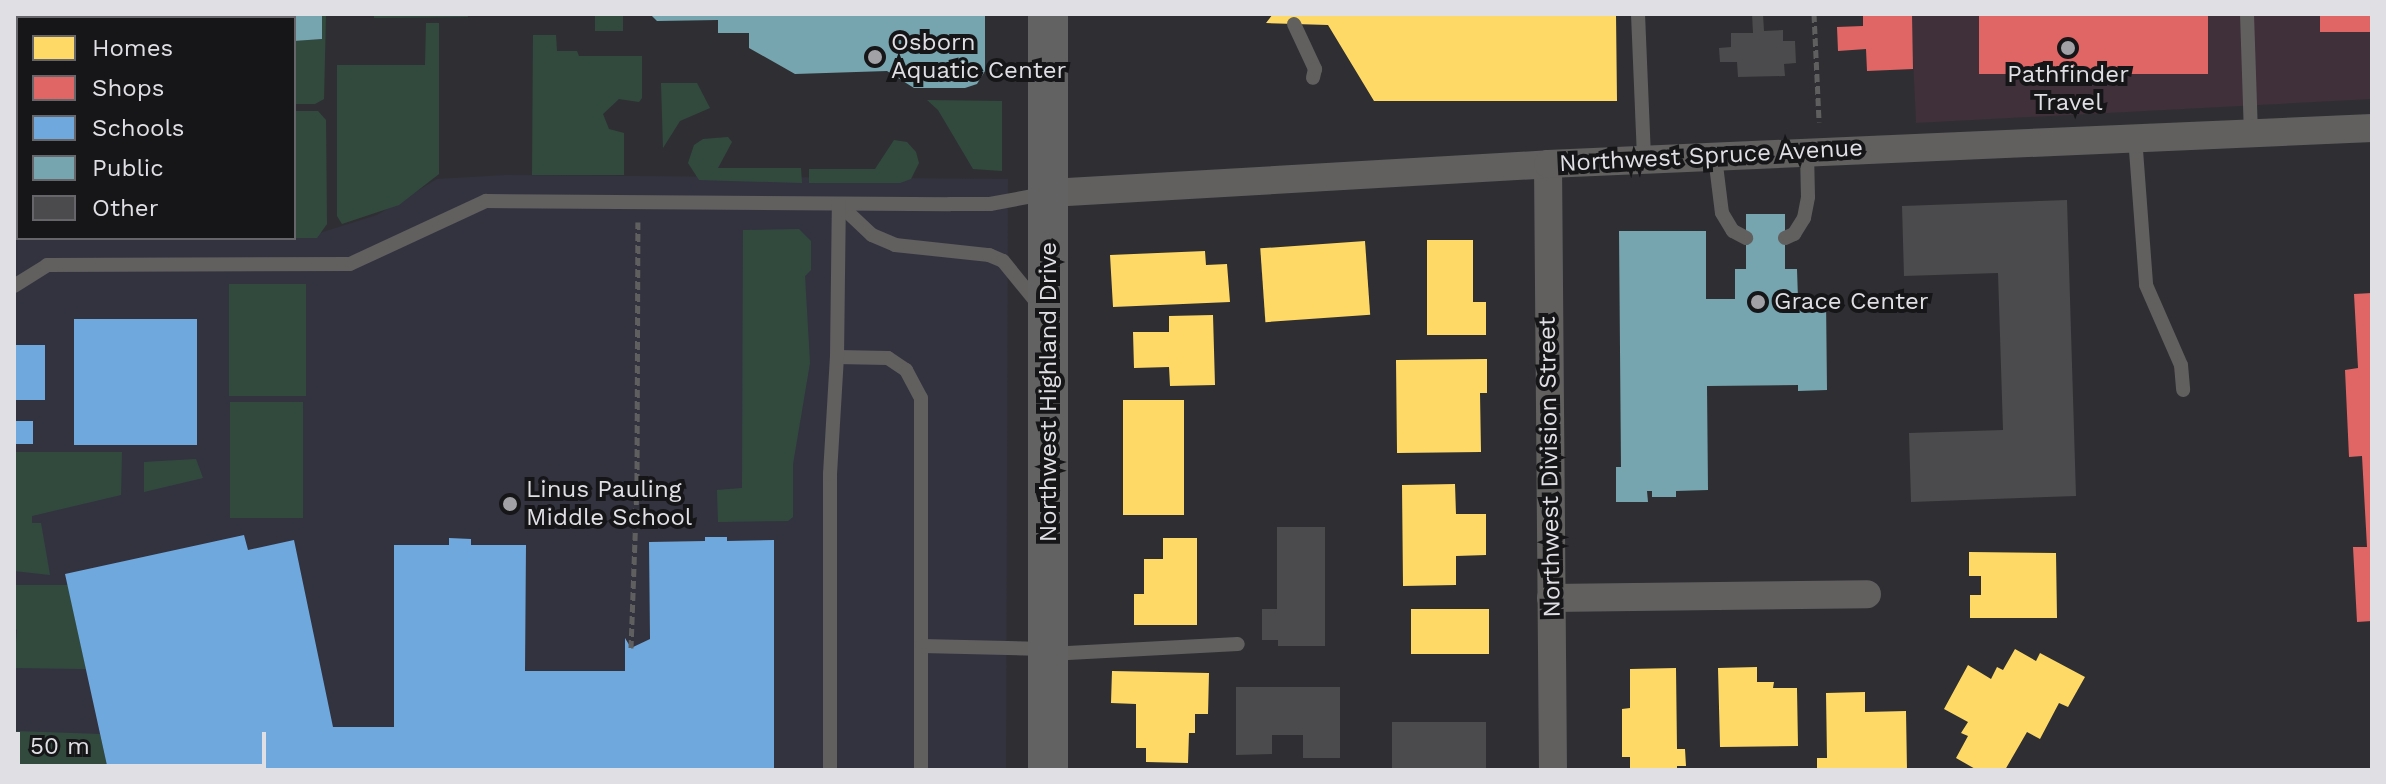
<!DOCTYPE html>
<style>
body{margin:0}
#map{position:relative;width:2386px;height:784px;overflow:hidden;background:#2f2f33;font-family:"Work Sans",sans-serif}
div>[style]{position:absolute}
.commercial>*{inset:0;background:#3f3039}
.built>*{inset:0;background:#333340}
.green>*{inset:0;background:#324a3e;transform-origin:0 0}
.homes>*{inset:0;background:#ffd966;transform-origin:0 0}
.shops>*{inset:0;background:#e06666;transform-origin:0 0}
.schools>*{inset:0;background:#6fa8dc;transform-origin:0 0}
.public>*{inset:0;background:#76a5af}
.building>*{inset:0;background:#4b4a4c;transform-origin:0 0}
.path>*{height:5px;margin-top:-2.5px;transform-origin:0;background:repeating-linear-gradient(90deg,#5f5f5f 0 8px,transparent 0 12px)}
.lane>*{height:14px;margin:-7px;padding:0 7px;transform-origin:7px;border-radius:7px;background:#61605f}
.street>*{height:28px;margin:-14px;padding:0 14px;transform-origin:14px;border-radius:14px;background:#61605f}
.secondary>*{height:40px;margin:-20px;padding:0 20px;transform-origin:20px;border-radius:20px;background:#636262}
.dots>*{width:22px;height:22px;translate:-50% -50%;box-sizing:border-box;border:4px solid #161619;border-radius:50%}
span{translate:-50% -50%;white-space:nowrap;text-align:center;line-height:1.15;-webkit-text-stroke:8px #161619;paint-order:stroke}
.poi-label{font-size:24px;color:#dfdfe4}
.left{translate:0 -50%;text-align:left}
.street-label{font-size:24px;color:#dfdfe4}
.frame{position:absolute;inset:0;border:16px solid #dfdfe4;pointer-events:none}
.legend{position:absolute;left:16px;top:16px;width:280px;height:224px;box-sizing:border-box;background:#161619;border:2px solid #66666a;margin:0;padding:10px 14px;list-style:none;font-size:24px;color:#dfdfe4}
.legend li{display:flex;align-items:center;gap:16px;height:40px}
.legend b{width:40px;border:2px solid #66666a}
.scale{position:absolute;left:16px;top:732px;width:250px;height:36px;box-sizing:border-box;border:4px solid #dfdfe4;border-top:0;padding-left:10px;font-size:24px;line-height:28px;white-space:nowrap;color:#dfdfe4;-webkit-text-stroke:6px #161619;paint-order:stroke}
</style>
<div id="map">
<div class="commercial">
<div style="clip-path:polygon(1911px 14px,2372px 14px,2372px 99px,1916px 123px)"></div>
</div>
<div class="built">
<div style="clip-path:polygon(506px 175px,1008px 179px,1006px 770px,14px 770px,14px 239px,310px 236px,377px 215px,437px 179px)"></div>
</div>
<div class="green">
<div style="clip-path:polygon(322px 14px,326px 14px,324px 99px,315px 104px,294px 104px,294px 41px,322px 39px)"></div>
<div style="clip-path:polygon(374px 14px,467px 14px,468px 17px,374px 18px)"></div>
<div style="clip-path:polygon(557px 14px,623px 14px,623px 31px,595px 31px,595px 16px)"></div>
<div style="clip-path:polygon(426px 23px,439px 23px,439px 174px,399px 205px,342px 224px,337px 216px,337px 65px,425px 65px)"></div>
<div style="clip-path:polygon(533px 35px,556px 35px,557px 51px,577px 51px,579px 56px,642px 56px,642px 98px,639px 102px,619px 99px,603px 114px,609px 129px,624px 133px,624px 175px,532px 175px)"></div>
<div style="clip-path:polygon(661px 83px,697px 83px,710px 108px,680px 121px,663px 148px)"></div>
<div style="clip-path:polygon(927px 100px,1002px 101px,1002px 171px,973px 169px,938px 110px)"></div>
<div style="clip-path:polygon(294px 111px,318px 111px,326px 120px,327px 224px,317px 238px,78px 238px,294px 238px)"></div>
<div style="clip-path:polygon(728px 137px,732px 142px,718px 168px,801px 168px,802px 183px,699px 180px,688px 163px,694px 145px,703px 139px)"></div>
<div style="clip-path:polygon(894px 140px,907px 142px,916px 152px,919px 163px,911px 179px,900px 183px,809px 183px,809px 169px,875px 169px)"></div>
<div style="clip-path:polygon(799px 229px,811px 241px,811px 270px,805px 276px,810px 363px,793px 464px,793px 517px,788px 521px,718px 522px,717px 490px,742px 488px,743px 230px)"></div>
<div style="left:229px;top:284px;width:77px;height:112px"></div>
<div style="left:230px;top:402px;width:73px;height:116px"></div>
<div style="clip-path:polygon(14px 452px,122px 452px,121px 495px,32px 516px,32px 523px,41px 523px,50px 575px,14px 571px)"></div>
<div style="clip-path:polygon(196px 459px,203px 478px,144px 492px,144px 462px)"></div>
<div style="clip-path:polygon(14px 585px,68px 585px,86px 669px,14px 668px,17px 630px,14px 627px)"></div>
<div style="clip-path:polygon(14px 731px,100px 734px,108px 770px,14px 770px,18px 760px)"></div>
</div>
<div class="homes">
<div style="clip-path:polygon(1273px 14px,1616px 14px,1617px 101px,1374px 101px,1328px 25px,1266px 23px)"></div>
<div style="clip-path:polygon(1427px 240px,1473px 240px,1473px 302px,1486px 302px,1486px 335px,1427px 335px)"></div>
<div style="left:1365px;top:241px;width:74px;height:105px;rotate:86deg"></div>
<div style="clip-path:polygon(1205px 251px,1206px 265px,1227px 264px,1230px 302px,1113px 307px,1110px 255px)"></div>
<div style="clip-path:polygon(1213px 315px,1215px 385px,1170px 386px,1169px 367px,1134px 368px,1133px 332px,1169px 332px,1169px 316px)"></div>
<div style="clip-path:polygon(1487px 359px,1487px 393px,1480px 393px,1481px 452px,1397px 453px,1396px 360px)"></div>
<div style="left:1123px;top:400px;width:61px;height:115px"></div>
<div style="clip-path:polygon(1455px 484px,1456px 514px,1486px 514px,1486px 555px,1456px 556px,1456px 585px,1403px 586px,1402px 485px)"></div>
<div style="clip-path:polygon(1163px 538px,1197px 538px,1197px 625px,1134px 625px,1134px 594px,1144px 594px,1144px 559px,1163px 559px)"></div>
<div style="clip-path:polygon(1969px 552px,2056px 553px,2057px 618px,1970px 618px,1970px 595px,1981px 595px,1981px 576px,1969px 576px)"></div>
<div style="left:1411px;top:609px;width:78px;height:45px"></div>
<div style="clip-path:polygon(2015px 649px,2036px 661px,2040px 653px,2085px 677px,2068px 707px,2059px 703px,2040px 739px,2027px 732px,2005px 770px,1977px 770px,1956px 758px,1968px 736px,1961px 733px,1968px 722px,1944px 709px,1968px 665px,1991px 679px,1997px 667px,2003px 670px)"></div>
<div style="clip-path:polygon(1757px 667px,1757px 682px,1774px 682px,1773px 688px,1797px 688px,1798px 746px,1720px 747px,1718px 668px)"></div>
<div style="clip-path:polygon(1676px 668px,1677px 749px,1685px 749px,1686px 766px,1677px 766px,1677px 770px,1630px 770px,1630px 757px,1622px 757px,1622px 709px,1630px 708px,1630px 669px)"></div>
<div style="clip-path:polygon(1112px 671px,1209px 673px,1208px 714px,1195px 714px,1195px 733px,1189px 733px,1188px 763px,1146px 762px,1146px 748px,1136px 748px,1136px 704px,1111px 703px)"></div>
<div style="clip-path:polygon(1865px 692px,1865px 712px,1906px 711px,1907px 770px,1817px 770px,1817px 758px,1827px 758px,1826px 693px)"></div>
</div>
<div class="shops">
<div style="clip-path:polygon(1863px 14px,1912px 14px,1913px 69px,1867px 71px,1866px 49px,1838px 51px,1837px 27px,1863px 26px)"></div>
<div style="left:1979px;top:14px;width:229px;height:60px"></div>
<div style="left:2320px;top:14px;width:52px;height:18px"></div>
<div style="clip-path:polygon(2372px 293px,2372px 621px,2357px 622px,2353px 547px,2367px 547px,2362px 456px,2349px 457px,2345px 370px,2358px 368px,2354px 294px)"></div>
</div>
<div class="schools">
<div style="left:74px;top:319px;width:123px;height:126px"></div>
<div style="left:14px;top:345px;width:31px;height:55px"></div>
<div style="left:33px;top:421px;width:23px;height:19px;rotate:90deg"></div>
<div style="clip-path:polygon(244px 535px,248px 550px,294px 540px,333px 727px,394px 727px,394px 545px,449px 545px,449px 538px,471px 539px,471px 545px,526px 545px,525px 671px,625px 671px,625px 638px,631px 648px,650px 639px,649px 542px,705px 541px,705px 537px,727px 537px,727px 541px,774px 540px,774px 770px,108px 770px,65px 574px)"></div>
</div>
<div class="public">
<div style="clip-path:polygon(56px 14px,322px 14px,322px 39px,294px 41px,294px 18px,56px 18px)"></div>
<div style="clip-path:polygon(650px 14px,985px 14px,985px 71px,977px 84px,965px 88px,914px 88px,887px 71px,795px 74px,749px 48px,749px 33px,718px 33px,718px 20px,657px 21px)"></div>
<div style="clip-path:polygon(1746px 214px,1785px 214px,1785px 269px,1797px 269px,1798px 299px,1826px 298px,1827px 390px,1798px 391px,1798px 385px,1707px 386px,1708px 490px,1676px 491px,1676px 497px,1652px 497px,1652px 491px,1647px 491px,1648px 502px,1616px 502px,1616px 467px,1621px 467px,1619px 231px,1706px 231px,1706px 299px,1735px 299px,1735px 269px,1746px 269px)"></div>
</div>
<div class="building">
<div style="clip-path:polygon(1752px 14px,1763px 14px,1764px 31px,1783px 30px,1783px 41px,1795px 41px,1796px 63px,1784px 64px,1785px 76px,1738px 77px,1737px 62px,1720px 62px,1719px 48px,1731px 47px,1731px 33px,1753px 33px)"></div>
<div style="clip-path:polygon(2067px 200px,2076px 496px,1911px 502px,1909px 433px,2003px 430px,1998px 273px,1904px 276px,1902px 206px)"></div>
<div style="clip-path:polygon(1277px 527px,1325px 527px,1325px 646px,1278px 646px,1278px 640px,1262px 640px,1262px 609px,1277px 609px)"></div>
<div style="clip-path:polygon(1236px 687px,1340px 687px,1340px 758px,1303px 758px,1303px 735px,1272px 735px,1272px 754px,1236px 755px)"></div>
<div style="left:1486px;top:722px;width:48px;height:94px;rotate:90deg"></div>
</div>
<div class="path">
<div style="left:1814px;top:14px;width:108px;rotate:87.3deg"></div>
<div style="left:631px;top:648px;width:167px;rotate:-87.9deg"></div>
<div style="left:637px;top:481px;width:259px;rotate:-89.8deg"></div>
</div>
<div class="lane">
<div style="left:1638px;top:14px;width:146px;rotate:87.6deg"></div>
<div style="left:2247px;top:14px;width:119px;rotate:88.1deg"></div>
<div style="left:1294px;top:24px;width:50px;rotate:65deg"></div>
<div style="left:1315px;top:69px;width:9px;rotate:103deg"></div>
<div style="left:2135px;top:137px;width:148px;rotate:85.7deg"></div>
<div style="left:2146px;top:285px;width:87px;rotate:66.4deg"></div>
<div style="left:2181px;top:365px;width:25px;rotate:85deg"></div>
<div style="left:1715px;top:157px;width:56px;rotate:82.9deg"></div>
<div style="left:1722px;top:213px;width:21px;rotate:59deg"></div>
<div style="left:1733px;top:231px;width:15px;rotate:28deg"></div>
<div style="left:839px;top:204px;width:45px;rotate:43.2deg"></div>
<div style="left:872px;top:235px;width:25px;rotate:23deg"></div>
<div style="left:895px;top:245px;width:95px;rotate:6.1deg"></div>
<div style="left:989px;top:255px;width:15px;rotate:23deg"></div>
<div style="left:1003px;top:261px;width:55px;rotate:50.9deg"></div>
<div style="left:1785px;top:238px;width:10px;rotate:-24deg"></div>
<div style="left:1794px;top:234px;width:19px;rotate:-58deg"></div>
<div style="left:1804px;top:218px;width:21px;rotate:-79deg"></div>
<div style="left:1808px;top:197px;width:45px;rotate:-91.3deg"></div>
<div style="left:14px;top:286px;width:39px;rotate:-32deg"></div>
<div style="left:47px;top:265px;width:303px;rotate:-0.2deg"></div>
<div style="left:350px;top:264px;width:150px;rotate:-24.9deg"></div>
<div style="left:486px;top:201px;width:464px;rotate:0.4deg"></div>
<div style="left:950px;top:204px;width:40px"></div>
<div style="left:990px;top:204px;width:55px;rotate:-10.5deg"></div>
<div style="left:837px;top:357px;width:51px;rotate:1.1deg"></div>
<div style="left:888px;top:358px;width:22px;rotate:34deg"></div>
<div style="left:906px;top:370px;width:32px;rotate:62deg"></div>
<div style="left:921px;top:398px;width:372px;rotate:90deg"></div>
<div style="left:922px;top:646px;width:122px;rotate:1.4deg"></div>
<div style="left:1049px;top:654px;width:189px;rotate:-3deg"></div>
<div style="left:830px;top:770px;width:296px;rotate:-90deg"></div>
<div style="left:830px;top:474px;width:117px;rotate:-86.6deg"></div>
<div style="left:837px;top:357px;width:153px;rotate:-89.3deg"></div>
</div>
<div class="street">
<div style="left:1548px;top:164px;width:606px;rotate:89.53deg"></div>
<div style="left:1050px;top:193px;width:499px;rotate:-3.3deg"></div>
<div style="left:1548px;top:164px;width:825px;rotate:-2.5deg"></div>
<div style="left:1551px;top:598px;width:316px;rotate:-0.7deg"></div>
</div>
<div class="secondary">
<div style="left:1048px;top:770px;width:756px;rotate:-90deg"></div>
</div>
<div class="dots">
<div style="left:2068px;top:48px;background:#a1a1a6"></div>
<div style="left:875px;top:57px;background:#a1a1a6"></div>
<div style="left:1758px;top:302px;background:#a1a1a6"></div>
<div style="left:510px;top:504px;background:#a1a1a6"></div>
</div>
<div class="poi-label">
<span class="left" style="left:891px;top:57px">Osborn<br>Aquatic Center</span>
<span style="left:2068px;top:89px">Pathfinder<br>Travel</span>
<span class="left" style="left:1774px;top:302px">Grace Center</span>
<span class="left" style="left:526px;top:504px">Linus Pauling<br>Middle School</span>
</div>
<div class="street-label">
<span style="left:1711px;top:156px;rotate:-3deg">Northwest Spruce Avenue</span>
<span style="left:1049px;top:392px;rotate:-90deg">Northwest Highland Drive</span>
<span style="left:1550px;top:467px;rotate:-91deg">Northwest Division Street</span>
</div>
<div class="frame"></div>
<ul class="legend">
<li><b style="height:22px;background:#ffd966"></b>Homes</li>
<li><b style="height:22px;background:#e06666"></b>Shops</li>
<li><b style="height:22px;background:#6fa8dc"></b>Schools</li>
<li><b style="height:22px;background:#76a5af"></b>Public</li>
<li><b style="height:22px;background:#4b4a4c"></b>Other</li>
</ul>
<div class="scale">50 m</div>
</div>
